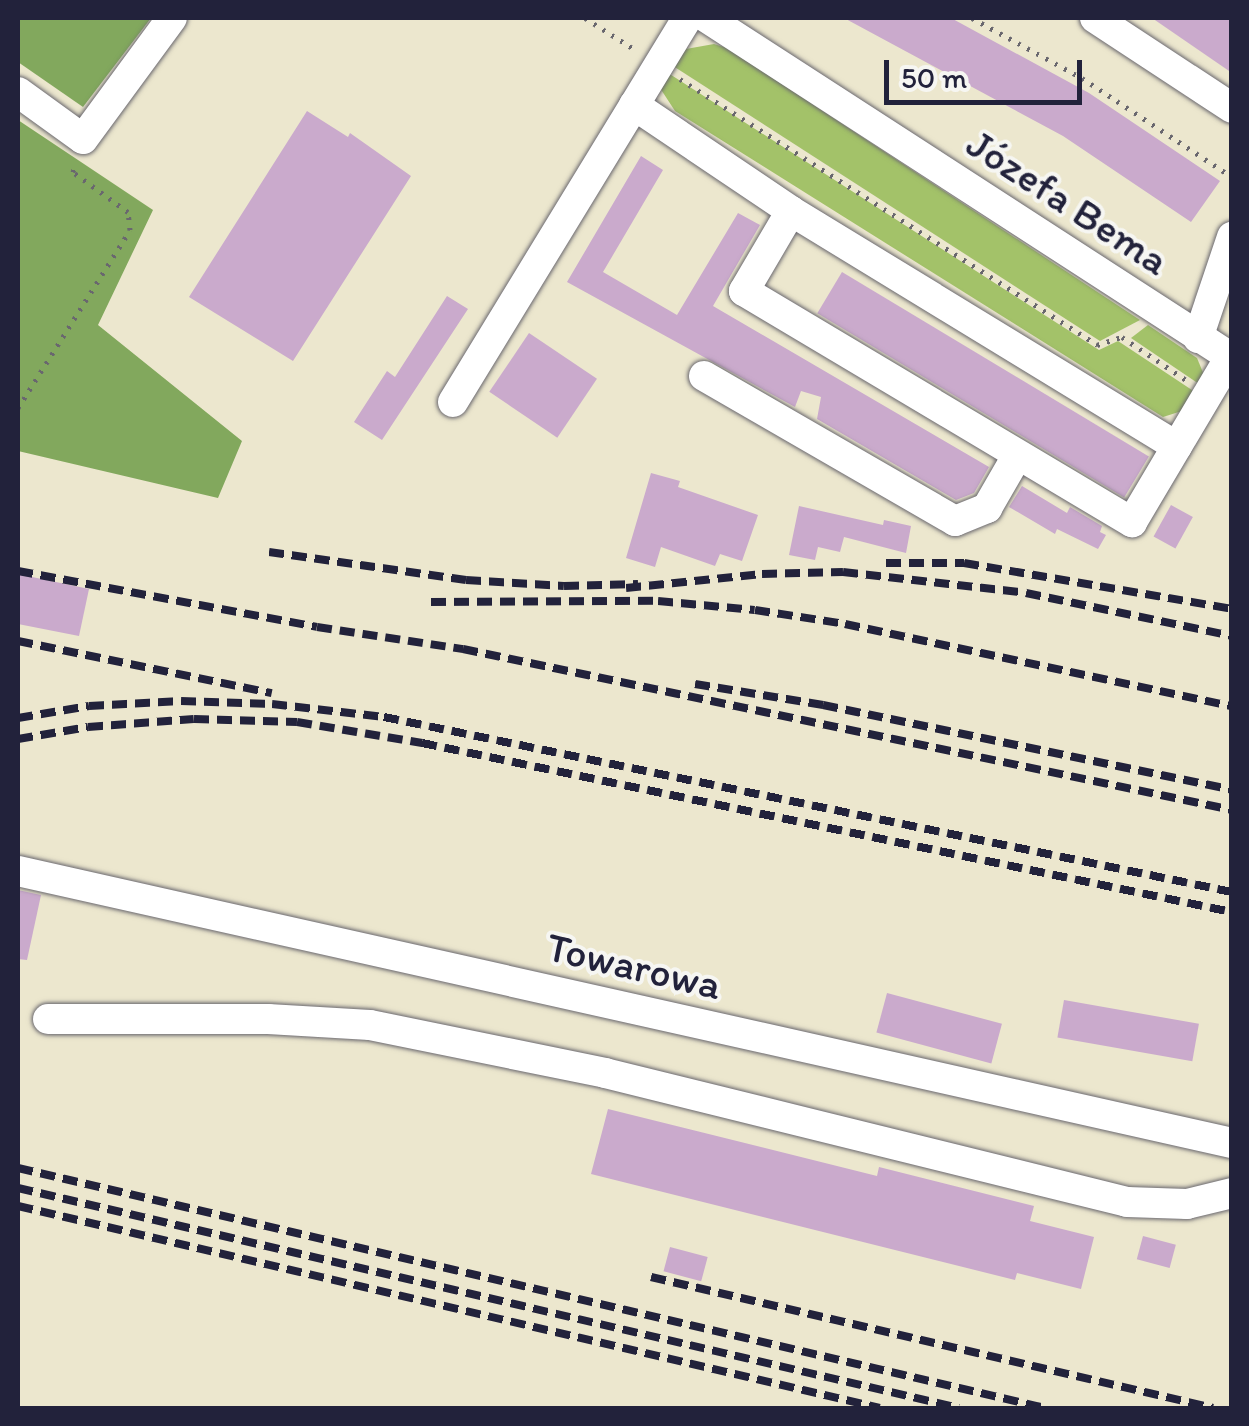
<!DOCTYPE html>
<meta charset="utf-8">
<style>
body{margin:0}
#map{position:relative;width:1249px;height:1426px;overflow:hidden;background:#ece7ce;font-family:Itim,sans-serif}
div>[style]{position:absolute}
.green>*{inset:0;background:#a3c269}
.forest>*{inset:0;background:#82a85d}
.building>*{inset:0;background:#caaacc;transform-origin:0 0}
.path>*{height:5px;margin-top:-2.5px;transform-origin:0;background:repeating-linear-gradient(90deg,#69676e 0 2.5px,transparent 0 10.5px)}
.roads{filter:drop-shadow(0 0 2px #69676e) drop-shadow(0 0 2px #69676e)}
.minor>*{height:30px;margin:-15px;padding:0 15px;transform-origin:15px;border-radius:15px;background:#fff}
.rail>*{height:8px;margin-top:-4px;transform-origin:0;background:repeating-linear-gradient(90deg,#22223b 0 15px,transparent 0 23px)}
span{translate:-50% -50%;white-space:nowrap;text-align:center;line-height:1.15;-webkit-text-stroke:8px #f6f6f2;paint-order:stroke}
.street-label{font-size:42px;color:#22223b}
.frame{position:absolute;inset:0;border:20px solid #22223b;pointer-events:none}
.scale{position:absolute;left:884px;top:60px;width:198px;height:45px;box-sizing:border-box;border:5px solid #22223b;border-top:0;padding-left:12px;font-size:30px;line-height:35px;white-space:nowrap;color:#22223b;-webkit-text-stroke:8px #f6f6f2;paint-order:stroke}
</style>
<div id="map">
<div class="green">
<div style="clip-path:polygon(714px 44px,727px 48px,1140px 320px,1100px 341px,670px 64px,686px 49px)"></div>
<div style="clip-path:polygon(665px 71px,1099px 350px,1118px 341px,1198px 394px,1185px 410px,1163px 417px,675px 111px,660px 88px)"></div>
<div style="clip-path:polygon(1148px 325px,1197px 358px,1204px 375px,1202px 386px,1131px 338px)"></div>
</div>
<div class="forest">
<div style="clip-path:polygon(18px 18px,151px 18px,83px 107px,18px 62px)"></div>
<div style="clip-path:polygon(18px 120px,153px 210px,98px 325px,242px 441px,218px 498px,18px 451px)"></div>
</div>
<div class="building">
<div style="clip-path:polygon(844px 18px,951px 18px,1089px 93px,1220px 181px,1191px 222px,1063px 136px)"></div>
<div style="clip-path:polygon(1152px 18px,1232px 18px,1232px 73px)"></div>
<div style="clip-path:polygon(307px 111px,348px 137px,350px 133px,411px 176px,293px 361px,189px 297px)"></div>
<div style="clip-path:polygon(641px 156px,663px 170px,603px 272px,677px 315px,738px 213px,760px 225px,713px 306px,989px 467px,974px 493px,956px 500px,817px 419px,821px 397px,801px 391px,795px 407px,567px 282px)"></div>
<div style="left:842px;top:272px;width:358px;height:48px;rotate:31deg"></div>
<div style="clip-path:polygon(447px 296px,468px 309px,382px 440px,354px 422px,387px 371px,395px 377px)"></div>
<div style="left:529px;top:333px;width:82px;height:71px;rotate:34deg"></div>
<div style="clip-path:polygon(651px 473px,680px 481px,678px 487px,758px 515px,742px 561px,720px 554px,715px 566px,661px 547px,655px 567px,626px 558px)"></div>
<div style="clip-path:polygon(1022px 486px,1067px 513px,1070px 507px,1102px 526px,1100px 532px,1106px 535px,1098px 549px,1057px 529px,1055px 534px,1009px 507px)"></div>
<div style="left:1171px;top:505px;width:25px;height:36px;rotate:29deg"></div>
<div style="clip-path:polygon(799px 506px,883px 525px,884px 520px,911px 526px,906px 553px,844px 537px,840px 552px,818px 547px,815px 560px,789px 555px)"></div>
<div style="clip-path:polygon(18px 574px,89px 589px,79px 636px,18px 624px)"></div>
<div style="clip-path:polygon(18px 890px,41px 895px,27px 960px,18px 959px)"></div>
<div style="left:887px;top:993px;width:119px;height:41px;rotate:15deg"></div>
<div style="left:1064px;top:1000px;width:137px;height:38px;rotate:10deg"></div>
<div style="clip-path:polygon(608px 1109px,877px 1176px,879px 1167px,1034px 1206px,1030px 1221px,1094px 1237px,1081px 1289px,1017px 1273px,1015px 1280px,591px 1174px)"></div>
<div style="left:1143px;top:1236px;width:34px;height:24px;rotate:15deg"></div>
<div style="left:670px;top:1247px;width:39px;height:25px;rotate:15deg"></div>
</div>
<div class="path">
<div style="left:585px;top:18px;width:62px;rotate:32.4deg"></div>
<div style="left:972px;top:18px;width:125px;rotate:28.6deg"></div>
<div style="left:1082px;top:78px;width:180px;rotate:33.4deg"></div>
<div style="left:680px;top:79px;width:495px;rotate:32.5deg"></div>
<div style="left:1097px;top:345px;width:26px;rotate:-18deg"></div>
<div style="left:1122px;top:337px;width:77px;rotate:33.9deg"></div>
<div style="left:18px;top:408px;width:210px;rotate:-57.8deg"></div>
<div style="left:130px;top:230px;width:18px;rotate:-96deg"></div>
<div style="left:128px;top:212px;width:68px;rotate:-144deg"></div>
<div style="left:73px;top:172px;width:6px;rotate:-72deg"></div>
</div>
<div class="roads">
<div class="minor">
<div style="left:707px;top:18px;width:625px;rotate:32.93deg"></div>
<div style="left:1095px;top:18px;width:164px;rotate:33.3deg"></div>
<div style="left:18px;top:92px;width:80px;rotate:35.9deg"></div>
<div style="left:83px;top:139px;width:150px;rotate:-53.7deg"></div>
<div style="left:634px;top:105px;width:189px;rotate:34deg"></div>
<div style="left:791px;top:211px;width:93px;rotate:120.4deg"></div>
<div style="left:744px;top:291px;width:452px;rotate:30.8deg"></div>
<div style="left:1132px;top:522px;width:192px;rotate:-59.3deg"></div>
<div style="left:791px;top:211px;width:452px;rotate:31.4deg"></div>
<div style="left:1198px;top:338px;width:107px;rotate:-71.4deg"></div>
<div style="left:704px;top:376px;width:290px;rotate:30deg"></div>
<div style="left:955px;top:521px;width:35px;rotate:-22deg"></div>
<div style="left:987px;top:508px;width:60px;rotate:-60deg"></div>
<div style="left:453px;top:402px;width:450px;rotate:-58.6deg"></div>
<div style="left:18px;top:871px;width:1244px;rotate:12.63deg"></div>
<div style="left:48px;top:1019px;width:220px"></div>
<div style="left:268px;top:1019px;width:102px;rotate:3.4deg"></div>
<div style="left:370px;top:1025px;width:240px;rotate:11.5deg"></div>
<div style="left:605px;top:1073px;width:538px;rotate:13.88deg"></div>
<div style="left:1127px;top:1202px;width:60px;rotate:1.9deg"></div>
<div style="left:1187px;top:1204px;width:46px;rotate:-13.7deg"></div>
</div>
</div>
<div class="rail">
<div style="left:269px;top:552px;width:199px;rotate:8.1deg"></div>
<div style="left:466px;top:580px;width:98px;rotate:3.5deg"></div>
<div style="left:564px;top:586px;width:74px;rotate:-1.5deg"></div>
<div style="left:886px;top:563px;width:78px"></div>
<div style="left:964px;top:563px;width:272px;rotate:9.7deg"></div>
<div style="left:18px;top:571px;width:304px;rotate:10.6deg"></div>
<div style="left:317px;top:627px;width:148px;rotate:8.6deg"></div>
<div style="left:463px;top:649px;width:786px;rotate:11.82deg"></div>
<div style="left:626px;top:588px;width:137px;rotate:-5.9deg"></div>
<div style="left:762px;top:574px;width:81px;rotate:-1.4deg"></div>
<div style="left:843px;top:572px;width:184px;rotate:6.5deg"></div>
<div style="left:1026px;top:593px;width:210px;rotate:11.8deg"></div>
<div style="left:431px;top:602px;width:227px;rotate:-0.3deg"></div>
<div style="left:658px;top:601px;width:97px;rotate:5.3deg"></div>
<div style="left:755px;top:610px;width:91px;rotate:8.8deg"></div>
<div style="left:845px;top:624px;width:396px;rotate:12deg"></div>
<div style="left:18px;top:641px;width:259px;rotate:11.6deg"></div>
<div style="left:695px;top:684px;width:130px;rotate:9.3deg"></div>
<div style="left:823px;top:705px;width:418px;rotate:11.7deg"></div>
<div style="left:18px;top:718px;width:72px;rotate:-9.6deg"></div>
<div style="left:89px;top:706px;width:92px;rotate:-3.1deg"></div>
<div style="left:181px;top:701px;width:91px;rotate:1.9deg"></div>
<div style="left:272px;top:704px;width:113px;rotate:6.6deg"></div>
<div style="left:384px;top:717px;width:866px;rotate:11.66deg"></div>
<div style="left:18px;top:739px;width:71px;rotate:-9.7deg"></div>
<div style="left:88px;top:727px;width:106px;rotate:-4.3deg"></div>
<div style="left:194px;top:719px;width:103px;rotate:1.7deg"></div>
<div style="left:297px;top:722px;width:127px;rotate:9.5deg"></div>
<div style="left:422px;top:743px;width:827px;rotate:11.79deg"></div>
<div style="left:18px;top:1168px;width:1055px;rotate:13.15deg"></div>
<div style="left:18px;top:1188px;width:966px;rotate:13.16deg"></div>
<div style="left:18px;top:1206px;width:885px;rotate:13.19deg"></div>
<div style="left:651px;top:1277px;width:577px;rotate:13.12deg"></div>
</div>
<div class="street-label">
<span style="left:1068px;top:202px;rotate:33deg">Józefa Bema</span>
<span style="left:634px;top:966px;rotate:13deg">Towarowa</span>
</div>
<div class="frame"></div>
<div class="scale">50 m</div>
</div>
